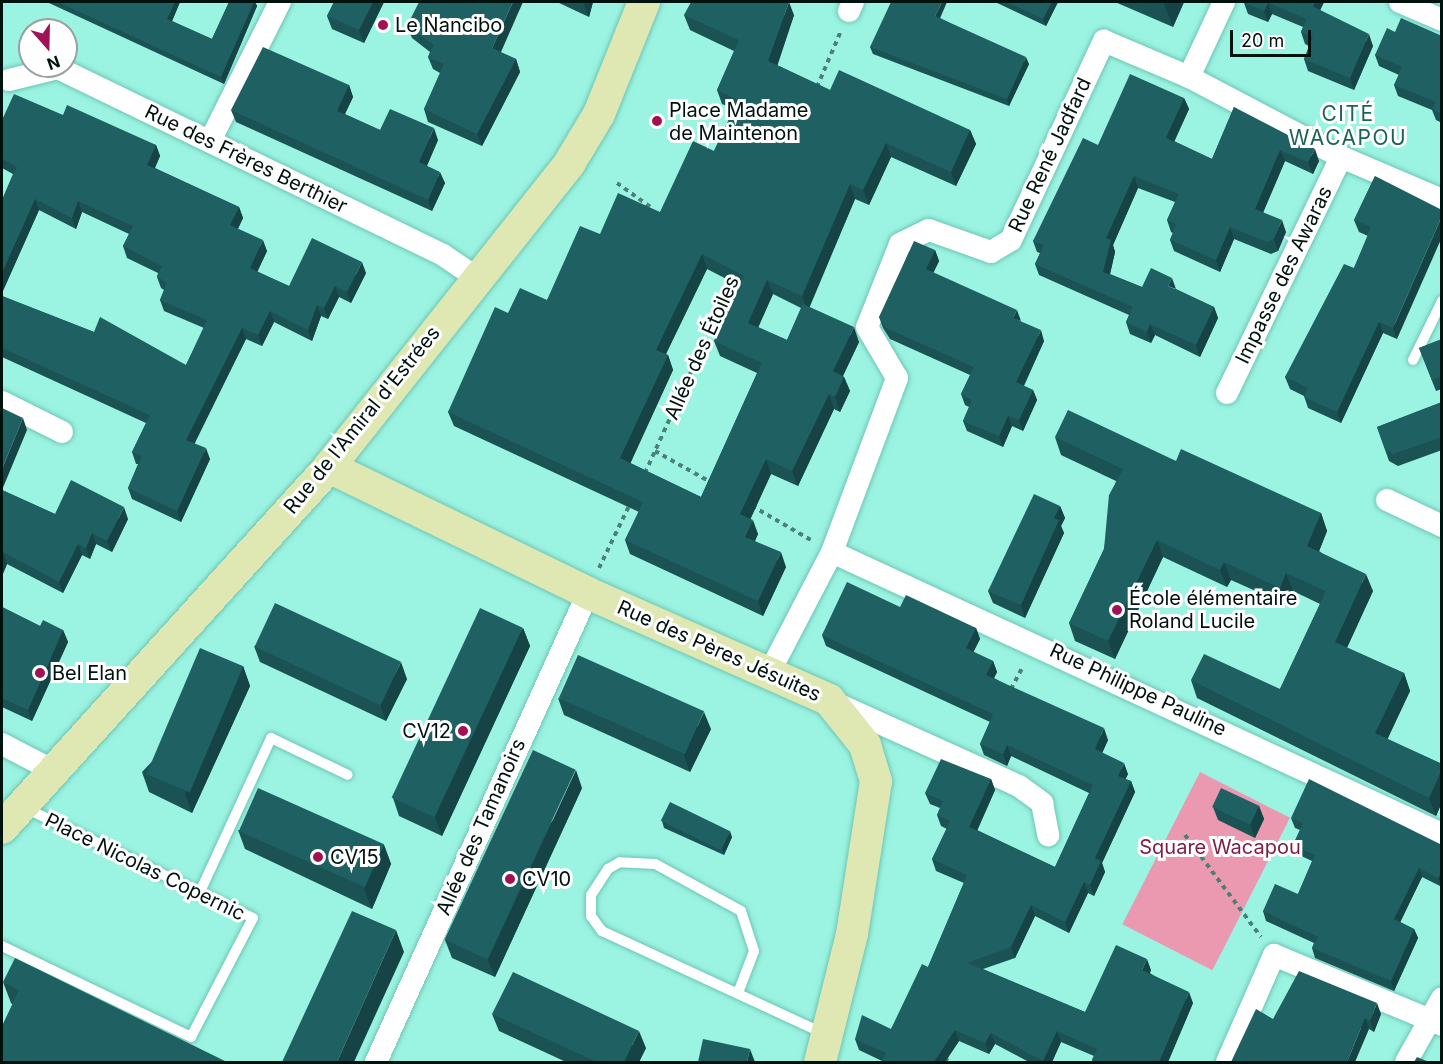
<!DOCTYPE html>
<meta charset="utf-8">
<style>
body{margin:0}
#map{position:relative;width:1443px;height:1064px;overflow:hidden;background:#9bf3e1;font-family:Inter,sans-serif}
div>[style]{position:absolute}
.green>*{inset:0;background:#ea99b1;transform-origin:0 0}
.path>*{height:4px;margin-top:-2px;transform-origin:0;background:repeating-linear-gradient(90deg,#4c8075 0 4.5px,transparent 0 9px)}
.roads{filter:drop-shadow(0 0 2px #6ec5b5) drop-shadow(0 0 2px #6ec5b5)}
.lane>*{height:10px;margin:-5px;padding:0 5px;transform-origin:5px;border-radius:5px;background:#fff}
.street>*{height:22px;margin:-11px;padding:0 11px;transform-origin:11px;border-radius:11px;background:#fff}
.secondary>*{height:32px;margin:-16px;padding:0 16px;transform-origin:16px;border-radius:16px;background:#dfe7b2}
.wall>*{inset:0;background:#1b5355}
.shaded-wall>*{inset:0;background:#164345}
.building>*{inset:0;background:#1f6063;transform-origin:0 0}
.dots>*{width:16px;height:16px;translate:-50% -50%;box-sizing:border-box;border:3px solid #fff;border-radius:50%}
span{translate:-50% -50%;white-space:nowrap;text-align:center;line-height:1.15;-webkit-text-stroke:6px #fff;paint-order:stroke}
.poi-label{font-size:20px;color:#00120e}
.left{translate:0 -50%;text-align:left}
.right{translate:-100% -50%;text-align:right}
.street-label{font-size:20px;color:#00120e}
.park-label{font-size:20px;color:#7e1b45}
.neighbourhood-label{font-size:21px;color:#1d6257;letter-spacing:1.5px}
.frame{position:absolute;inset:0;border:3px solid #00120e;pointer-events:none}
.north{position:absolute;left:18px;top:18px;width:60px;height:60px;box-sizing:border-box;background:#fff;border:2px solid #99a09f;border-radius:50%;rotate:160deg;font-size:16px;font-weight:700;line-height:24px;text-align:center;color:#00120e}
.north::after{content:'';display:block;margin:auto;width:21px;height:27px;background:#a21155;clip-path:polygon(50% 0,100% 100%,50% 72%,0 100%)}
.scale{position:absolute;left:1230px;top:30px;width:81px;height:27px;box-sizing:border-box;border:3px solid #00120e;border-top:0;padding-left:8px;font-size:18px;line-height:21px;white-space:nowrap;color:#00120e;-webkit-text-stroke:4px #fff;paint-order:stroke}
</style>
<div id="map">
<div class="green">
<div style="left:1200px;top:772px;width:101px;height:171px;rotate:27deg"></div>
</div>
<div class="path">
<div style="left:817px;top:87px;width:59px;rotate:-66.9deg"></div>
<div style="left:617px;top:183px;width:44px;rotate:35.8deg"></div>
<div style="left:655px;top:451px;width:65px;rotate:29.3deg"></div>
<div style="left:645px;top:473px;width:214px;rotate:-65.5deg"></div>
<div style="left:752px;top:506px;width:68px;rotate:30deg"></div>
<div style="left:599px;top:568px;width:71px;rotate:-64.2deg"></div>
<div style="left:1011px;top:689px;width:26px;rotate:-62deg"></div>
<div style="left:1185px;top:835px;width:127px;rotate:53.3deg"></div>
<div style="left:944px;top:1059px;width:9px;rotate:21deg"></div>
</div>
<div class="roads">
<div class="lane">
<div style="left:1413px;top:360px;width:66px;rotate:-63.8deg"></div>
<div style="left:199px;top:894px;width:172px;rotate:-65.2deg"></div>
<div style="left:271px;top:738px;width:85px;rotate:25.7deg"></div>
<div style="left:2px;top:946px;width:210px;rotate:25.7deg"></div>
<div style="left:191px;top:1037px;width:134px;rotate:-62.5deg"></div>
<div style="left:253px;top:918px;width:255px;rotate:-154.2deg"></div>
<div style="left:738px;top:993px;width:45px;rotate:-69.1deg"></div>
<div style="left:754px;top:951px;width:42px;rotate:-108deg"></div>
<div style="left:741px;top:911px;width:98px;rotate:-151.3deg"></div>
<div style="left:655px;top:864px;width:35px;rotate:-177deg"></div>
<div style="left:620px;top:862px;width:14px;rotate:150deg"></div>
<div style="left:608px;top:869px;width:31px;rotate:123deg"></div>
<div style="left:591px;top:895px;width:21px;rotate:90deg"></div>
<div style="left:591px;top:916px;width:19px;rotate:54deg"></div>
<div style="left:602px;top:931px;width:246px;rotate:24.8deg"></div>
</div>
<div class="street">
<div style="left:1400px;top:2px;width:46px;rotate:23.2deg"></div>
<div style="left:849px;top:11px;width:10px;rotate:-66deg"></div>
<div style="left:1189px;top:77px;width:83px;rotate:-65deg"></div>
<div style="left:9px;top:80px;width:50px;rotate:-13.8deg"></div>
<div style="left:58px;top:68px;width:428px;rotate:25.9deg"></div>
<div style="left:443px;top:255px;width:41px;rotate:34.1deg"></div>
<div style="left:210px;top:141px;width:156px;rotate:-63.3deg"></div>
<div style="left:1227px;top:393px;width:262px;rotate:-64.2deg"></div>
<div style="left:2px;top:402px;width:67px;rotate:26.6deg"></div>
<div style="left:1387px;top:500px;width:61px;rotate:25.3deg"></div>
<div style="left:832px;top:552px;width:672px;rotate:24.81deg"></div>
<div style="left:768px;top:675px;width:139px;rotate:-62.5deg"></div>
<div style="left:832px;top:552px;width:186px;rotate:-69.5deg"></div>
<div style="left:897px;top:378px;width:59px;rotate:-120.5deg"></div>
<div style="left:867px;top:327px;width:89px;rotate:-68.3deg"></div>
<div style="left:900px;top:244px;width:32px;rotate:-26deg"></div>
<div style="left:929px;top:230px;width:66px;rotate:19.5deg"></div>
<div style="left:991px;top:252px;width:23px;rotate:-31deg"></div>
<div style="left:1011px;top:240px;width:220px;rotate:-65deg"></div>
<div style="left:1104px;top:41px;width:92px;rotate:23deg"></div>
<div style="left:1189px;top:77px;width:172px;rotate:27.8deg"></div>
<div style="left:1341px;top:157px;width:110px;rotate:23.1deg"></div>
<div style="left:833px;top:702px;width:204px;rotate:24.3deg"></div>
<div style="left:1019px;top:786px;width:29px;rotate:36deg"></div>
<div style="left:1042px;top:803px;width:33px;rotate:79deg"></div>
<div style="left:2px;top:744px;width:54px;rotate:27.5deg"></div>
<div style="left:376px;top:1062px;width:515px;rotate:-65.68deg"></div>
<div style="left:1227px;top:1062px;width:117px;rotate:-66.3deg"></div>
<div style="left:1274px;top:955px;width:182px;rotate:22.6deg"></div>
<div style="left:1406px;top:1062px;width:73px;rotate:-60.6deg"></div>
</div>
<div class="secondary">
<div style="left:329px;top:467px;width:288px;rotate:25.9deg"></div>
<div style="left:588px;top:593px;width:264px;rotate:23.9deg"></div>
<div style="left:829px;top:700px;width:58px;rotate:51.3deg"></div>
<div style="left:865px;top:745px;width:38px;rotate:73deg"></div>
<div style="left:876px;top:781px;width:155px;rotate:98.9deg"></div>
<div style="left:852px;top:934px;width:132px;rotate:104deg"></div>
<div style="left:2px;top:828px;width:487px;rotate:-47.8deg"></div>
<div style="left:329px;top:467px;width:387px;rotate:-51.6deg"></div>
<div style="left:569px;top:164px;width:58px;rotate:-59deg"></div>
<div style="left:599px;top:114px;width:121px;rotate:-68.1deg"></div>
</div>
</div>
<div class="wall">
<div style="clip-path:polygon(49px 2px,180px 2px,172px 21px,212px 39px,229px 2px,255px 2px,257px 6px,224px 84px,49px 3px)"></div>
<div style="clip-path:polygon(334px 2px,384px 2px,364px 43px,332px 29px,327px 16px)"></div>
<div style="clip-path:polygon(557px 2px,593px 2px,589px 17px)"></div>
<div style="clip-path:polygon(995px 2px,1058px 2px,1046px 26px)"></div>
<div style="clip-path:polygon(1115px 2px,1184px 2px,1173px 27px)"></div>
<div style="clip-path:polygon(1324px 2px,1320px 10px,1373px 46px,1354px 90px,1308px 71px,1304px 59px,1309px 46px,1305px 44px,1301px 32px,1303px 27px,1272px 14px,1268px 22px,1248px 14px,1244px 3px)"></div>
<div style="clip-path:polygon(evenodd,684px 15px,794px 15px,777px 65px,830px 90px,970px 130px,976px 144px,956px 186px,891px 157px,869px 205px,855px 199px,809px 307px,859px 342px,843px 376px,844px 377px,850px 391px,840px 412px,834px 409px,798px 486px,771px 474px,750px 519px,758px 534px,755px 541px,786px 567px,763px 616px,630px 554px,625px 540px,639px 512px,454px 426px,448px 412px,508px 313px,547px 300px,600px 234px,660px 212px,714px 151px,734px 109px,722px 104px,717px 90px,734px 51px,690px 30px,684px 15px,707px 269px,740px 286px,714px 341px,720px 356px,757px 373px,701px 497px,630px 463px,673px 370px,668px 355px,666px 354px,707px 269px,684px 15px,773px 294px,801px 308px,787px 340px,758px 327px,773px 294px)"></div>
<div style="clip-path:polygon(940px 18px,1029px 64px,1009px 106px,873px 54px,870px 47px)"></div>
<div style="clip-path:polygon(407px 26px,500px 52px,516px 59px,520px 72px,482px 146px,428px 122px,424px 109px,440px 73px,433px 69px,428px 57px,430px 52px,412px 38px)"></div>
<div style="clip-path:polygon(1395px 32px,1442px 36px,1442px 123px,1436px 120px,1432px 110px,1398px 96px,1394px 85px,1399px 75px,1379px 66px,1375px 55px)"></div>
<div style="clip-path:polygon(349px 85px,353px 97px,345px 114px,380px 130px,438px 140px,427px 166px,445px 183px,432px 211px,236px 122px,231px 110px)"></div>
<div style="clip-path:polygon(1184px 98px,1189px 109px,1174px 141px,1212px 159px,1234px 107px,1319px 161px,1313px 174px,1285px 161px,1263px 212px,1286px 232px,1278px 251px,1271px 254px,1234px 239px,1220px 272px,1174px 251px,1170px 240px,1173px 233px,1171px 232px,1167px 220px,1175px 202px,1138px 188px,1113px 245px,1115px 252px,1110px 274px,1142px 287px,1176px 289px,1214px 307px,1218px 318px,1200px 357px,1155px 335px,1151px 343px,1130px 334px,1126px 322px,1129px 315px,1039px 275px,1035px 264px,1040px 253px,1037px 252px,1033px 241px,1098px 145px)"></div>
<div style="clip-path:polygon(63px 115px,156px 145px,160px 156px,155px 168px,239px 207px,243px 218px,238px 229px,267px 251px,257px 272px,289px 286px,366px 273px,351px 303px,339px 297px,328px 319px,321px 316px,312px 341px,274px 322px,262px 346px,246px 339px,194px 443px,210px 459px,181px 522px,132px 499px,128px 488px,138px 464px,136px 464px,132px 452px,146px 423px,2px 357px,2px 296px,94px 332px,186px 365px,204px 328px,164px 311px,160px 300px,164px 290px,161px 288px,157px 277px,158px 273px,127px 258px,123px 246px,129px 234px,82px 212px,76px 229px,39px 210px,2px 293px,2px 200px,13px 174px,2px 168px,2px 120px)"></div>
<div style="clip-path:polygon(1375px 176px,1397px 339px,1383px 333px,1341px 423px,1308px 408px,1304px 396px,1290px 389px,1285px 377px,1354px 268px,1368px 236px,1359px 232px,1354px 220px)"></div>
<div style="clip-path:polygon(935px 250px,939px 261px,933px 273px,1020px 321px,1044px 341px,1024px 386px,1033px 390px,1037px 400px,1023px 431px,1012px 426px,1003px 447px,967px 431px,963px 421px,969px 407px,965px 405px,961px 394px,970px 375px,890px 339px,883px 328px,879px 317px)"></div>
<div style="clip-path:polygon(1442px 339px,1442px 389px,1436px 391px,1419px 348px)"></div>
<div style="clip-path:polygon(1442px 402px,1442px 450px,1398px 466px,1389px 461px,1377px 427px)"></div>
<div style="clip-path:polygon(1055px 437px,1176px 461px,1321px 513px,1327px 531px,1319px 551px,1373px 591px,1347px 648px,1404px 673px,1410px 691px,1387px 739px,1442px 764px,1442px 802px,1436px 816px,1197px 698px,1191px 680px,1280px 689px,1320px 604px,1293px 591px,1287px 605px,1231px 580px,1227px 587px,1163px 557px,1115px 659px,1075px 641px,1069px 623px,1104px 549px,1116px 481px,1061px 455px)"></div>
<div style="clip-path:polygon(2px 490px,55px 514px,128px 519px,112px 552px,96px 544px,90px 559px,82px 555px,63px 593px,7px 564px,2px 576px)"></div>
<div style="clip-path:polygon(1060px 506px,1065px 518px,1061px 526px,1064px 533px,1025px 618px,993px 603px,988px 591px)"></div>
<div style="clip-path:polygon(2px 607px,40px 626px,63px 630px,68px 642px,32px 721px,2px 707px)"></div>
<div style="clip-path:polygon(900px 607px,976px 628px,980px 639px,973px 652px,993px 661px,997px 672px,994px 678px,1108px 740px,1102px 753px,1128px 774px,1125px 779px,1131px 781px,1135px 792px,1102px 863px,1105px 872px,1094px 896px,1088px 893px,1069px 933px,1035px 916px,1015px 958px,983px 969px,1085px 1012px,1151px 970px,1150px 973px,1193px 1003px,1168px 1062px,1093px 1062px,1092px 1060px,1094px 1056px,1061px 1042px,1052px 1062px,1029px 1062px,995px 1044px,989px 1054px,959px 1041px,945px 1062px,882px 1062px,882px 1061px,859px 1050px,855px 1039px,891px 1029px,928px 967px,964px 883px,936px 871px,932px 859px,947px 829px,941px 826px,937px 815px,940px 808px,930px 804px,925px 793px,991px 779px,995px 790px,977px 830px,1055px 867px,1089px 793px,1011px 756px,1007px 766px,984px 755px,980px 744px,990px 722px,826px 646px,822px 635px)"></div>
<div style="clip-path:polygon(523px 628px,530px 646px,442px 836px,399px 816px,393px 798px)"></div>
<div style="clip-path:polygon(254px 646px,407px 679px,386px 721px,260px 662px)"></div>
<div style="clip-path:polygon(243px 666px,250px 686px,192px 813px,149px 792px,142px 772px)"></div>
<div style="clip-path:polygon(558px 698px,711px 729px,690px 772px,564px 715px)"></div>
<div style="clip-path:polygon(582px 788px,495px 977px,452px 958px,445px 940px)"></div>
<div style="clip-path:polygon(1259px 806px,1264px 819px,1255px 838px,1218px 820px,1213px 807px)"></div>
<div style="clip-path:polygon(1291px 818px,1442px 845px,1442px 887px,1422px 877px,1400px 922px,1414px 929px,1418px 938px,1394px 991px,1315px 958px,1312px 948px,1314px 943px,1266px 921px,1263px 911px,1298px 894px,1312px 861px,1297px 854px,1293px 845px,1300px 830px,1295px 828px)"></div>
<div style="clip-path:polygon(662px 821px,732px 837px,724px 855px,664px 828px)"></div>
<div style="clip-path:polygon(238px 830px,384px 845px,391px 864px,372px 909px,245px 849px)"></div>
<div style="clip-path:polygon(3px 982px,227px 1062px,12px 1004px,11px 1003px)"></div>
<div style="clip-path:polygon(492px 1014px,646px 1048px,639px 1062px,566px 1062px,499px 1031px)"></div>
<div style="clip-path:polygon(1381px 1014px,1374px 1032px,1369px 1029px,1273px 1019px)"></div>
</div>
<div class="shaded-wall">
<div style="clip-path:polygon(175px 2px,180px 2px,170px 26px,167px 19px)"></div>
<div style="clip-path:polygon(254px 2px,255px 2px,257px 6px,224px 84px,221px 77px)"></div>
<div style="clip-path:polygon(373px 2px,384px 2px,364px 43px,359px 30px)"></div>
<div style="clip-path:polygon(513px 2px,523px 2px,497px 61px,492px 48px)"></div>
<div style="clip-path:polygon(585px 2px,593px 2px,589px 17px,584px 4px)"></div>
<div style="clip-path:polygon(789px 2px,794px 15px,774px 76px,768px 61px)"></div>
<div style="clip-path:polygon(942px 2px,947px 2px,938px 23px,935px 16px)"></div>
<div style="clip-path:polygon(1052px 2px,1058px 2px,1046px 26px,1043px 19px)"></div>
<div style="clip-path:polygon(1166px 2px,1184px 2px,1173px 27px,1164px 4px)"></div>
<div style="clip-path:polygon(1315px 2px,1324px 2px,1311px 30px,1307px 19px)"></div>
<div style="clip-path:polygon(1268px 3px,1272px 14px,1268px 22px,1264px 11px)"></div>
<div style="clip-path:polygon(1369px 34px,1373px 46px,1354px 90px,1350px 78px)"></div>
<div style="clip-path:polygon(1026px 57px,1029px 64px,1009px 106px,1007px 99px)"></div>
<div style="clip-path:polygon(516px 59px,520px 72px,482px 146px,477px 134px)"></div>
<div style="clip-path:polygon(349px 85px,353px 97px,341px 122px,337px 111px)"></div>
<div style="clip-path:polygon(1184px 98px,1189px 109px,1171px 149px,1166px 138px)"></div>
<div style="clip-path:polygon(434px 128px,438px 140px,423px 174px,419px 162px)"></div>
<div style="clip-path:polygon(970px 130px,976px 144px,956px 186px,951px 172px)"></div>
<div style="clip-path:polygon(886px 143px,891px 157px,869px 205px,863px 190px)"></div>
<div style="clip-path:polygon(156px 145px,160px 156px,151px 176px,147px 165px)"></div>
<div style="clip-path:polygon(1315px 149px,1319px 161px,1313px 174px,1308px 162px)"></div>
<div style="clip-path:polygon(1280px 150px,1285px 161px,1260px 220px,1255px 209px)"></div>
<div style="clip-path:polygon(440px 172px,445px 183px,432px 211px,428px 200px)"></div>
<div style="clip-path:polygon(1134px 176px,1138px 188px,1113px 245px,1115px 252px,1108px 283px,1103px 272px,1106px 238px)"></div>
<div style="clip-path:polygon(850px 184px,855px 199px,808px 311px,802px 296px)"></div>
<div style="clip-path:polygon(35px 199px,39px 210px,2px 293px,2px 273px)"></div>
<div style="clip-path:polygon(78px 201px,82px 212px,76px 229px,72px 218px)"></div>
<div style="clip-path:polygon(239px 207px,243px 218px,234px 236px,230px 225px)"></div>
<div style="clip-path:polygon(1442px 216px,1442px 237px,1397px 339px,1393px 328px)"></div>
<div style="clip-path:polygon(1282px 220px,1286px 232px,1278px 251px,1274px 239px)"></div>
<div style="clip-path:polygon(1230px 227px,1234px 239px,1220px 272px,1216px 260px)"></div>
<div style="clip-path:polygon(263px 240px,267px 251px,254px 279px,250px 268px)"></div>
<div style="clip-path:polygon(935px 250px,939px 261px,930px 280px,926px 269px)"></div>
<div style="clip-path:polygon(702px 254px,707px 269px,661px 364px,656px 350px)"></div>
<div style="clip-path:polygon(362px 262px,366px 273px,351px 303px,347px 292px)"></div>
<div style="clip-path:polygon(1172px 278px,1176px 289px,1168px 286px)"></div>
<div style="clip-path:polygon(767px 280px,773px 294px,754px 337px,748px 323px)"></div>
<div style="clip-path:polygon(335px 286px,339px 297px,328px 319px,324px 308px)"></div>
<div style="clip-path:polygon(317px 305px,321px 316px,312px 341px,308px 330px)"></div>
<div style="clip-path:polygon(1214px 307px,1218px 318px,1200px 357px,1196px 345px)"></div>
<div style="clip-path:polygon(1017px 310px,1021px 321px,1013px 318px)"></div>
<div style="clip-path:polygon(270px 311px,274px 322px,262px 346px,258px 335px)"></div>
<div style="clip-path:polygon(1379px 322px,1383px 333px,1341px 423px,1337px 412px)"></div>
<div style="clip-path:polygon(1150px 324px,1155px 335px,1151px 343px,1147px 332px)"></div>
<div style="clip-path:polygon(854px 327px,859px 342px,838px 386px,833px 371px)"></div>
<div style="clip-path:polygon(242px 328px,246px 339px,191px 451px,186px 440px)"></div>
<div style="clip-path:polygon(1041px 330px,1044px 341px,1020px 393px,1016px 382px)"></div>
<div style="clip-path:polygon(668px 355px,673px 370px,626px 473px,620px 458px)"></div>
<div style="clip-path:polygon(844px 377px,850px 391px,840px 412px,835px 397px)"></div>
<div style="clip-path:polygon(1033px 390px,1037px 400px,1023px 431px,1019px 420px)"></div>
<div style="clip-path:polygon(829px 394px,834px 409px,798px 486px,792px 471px)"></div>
<div style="clip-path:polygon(1008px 416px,1012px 426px,1003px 447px,999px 436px)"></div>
<div style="clip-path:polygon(23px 418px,27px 430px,2px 490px,2px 469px)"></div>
<div style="clip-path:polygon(206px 448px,210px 459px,181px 522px,177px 511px)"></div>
<div style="clip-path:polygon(766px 459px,771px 474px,746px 529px,740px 514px)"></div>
<div style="clip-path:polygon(1060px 506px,1065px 518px,1061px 526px,1064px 533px,1025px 618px,1021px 605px,1054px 518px)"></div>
<div style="clip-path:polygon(124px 507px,128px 519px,112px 552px,107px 541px)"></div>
<div style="clip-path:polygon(1321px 513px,1327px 531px,1314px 564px,1307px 546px)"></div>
<div style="clip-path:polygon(753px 520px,758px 534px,750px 551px,745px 537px)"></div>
<div style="clip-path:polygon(92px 533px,96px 544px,90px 559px,86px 548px)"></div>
<div style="clip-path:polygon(1157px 540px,1163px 557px,1115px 659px,1108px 641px)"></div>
<div style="clip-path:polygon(78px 544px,82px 555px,63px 593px,59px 582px)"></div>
<div style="clip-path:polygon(3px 552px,7px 564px,2px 576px,2px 556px)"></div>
<div style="clip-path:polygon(781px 552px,786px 567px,763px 616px,758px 601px)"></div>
<div style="clip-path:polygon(1224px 562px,1231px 580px,1227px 587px,1220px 570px)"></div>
<div style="clip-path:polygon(1286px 573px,1293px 591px,1287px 605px,1280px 588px)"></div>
<div style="clip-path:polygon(1366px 574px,1373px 591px,1341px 660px,1335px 642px)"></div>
<div style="clip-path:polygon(523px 628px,530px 646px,442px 836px,435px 817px)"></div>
<div style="clip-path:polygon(976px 628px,980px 639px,970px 659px,966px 648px)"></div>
<div style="clip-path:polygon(63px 630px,68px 642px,32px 721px,28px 710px)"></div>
<div style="clip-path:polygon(993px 661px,997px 672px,990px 686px,986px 675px)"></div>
<div style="clip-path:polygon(401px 662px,407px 679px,386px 721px,380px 704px)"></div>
<div style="clip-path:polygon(243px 666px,250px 686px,192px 813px,185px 794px)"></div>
<div style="clip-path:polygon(1404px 673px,1410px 691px,1382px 751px,1375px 733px)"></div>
<div style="clip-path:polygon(704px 712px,711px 729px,690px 772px,684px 755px)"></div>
<div style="clip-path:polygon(1104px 728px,1108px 740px,1099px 760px,1095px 749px)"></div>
<div style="clip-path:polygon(1007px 745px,1011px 756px,1007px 766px,1003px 754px)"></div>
<div style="clip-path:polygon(1124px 763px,1128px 774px,1122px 787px,1118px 776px)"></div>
<div style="clip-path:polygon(1442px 769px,1442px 802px,1436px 816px,1429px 798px)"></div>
<div style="clip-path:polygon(576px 770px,582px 788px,495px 977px,488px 960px)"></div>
<div style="clip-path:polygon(991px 779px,995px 790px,974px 838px,969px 827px)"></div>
<div style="clip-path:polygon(1131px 781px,1135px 792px,1102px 863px,1105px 872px,1094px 896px,1090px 885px,1095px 858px)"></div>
<div style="clip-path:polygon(1259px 806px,1264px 819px,1255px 838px,1250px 824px)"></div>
<div style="clip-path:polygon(730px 831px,732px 837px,724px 855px,722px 848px)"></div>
<div style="clip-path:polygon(384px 845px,391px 864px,372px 909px,364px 889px)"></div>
<div style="clip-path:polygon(1419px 868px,1422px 877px,1397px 929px,1394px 919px)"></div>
<div style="clip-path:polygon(1442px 871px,1442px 887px,1438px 878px)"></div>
<div style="clip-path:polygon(1084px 882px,1088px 893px,1069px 933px,1065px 922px)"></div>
<div style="clip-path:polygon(1031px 905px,1035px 916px,1015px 958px,1011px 947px)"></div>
<div style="clip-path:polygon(1414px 929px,1418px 938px,1394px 991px,1391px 981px)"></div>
<div style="clip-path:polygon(396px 930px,404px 952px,354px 1062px,337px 1062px)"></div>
<div style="clip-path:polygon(1147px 959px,1151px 970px,1146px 981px,1142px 970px)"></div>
<div style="clip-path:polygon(1189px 992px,1193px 1003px,1168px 1062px,1159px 1062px)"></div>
<div style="clip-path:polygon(1377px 1003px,1381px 1014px,1374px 1032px,1370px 1021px)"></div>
<div style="clip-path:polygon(1365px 1018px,1369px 1029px,1355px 1062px,1347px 1062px)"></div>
<div style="clip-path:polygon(955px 1030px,959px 1041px,945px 1062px,934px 1062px)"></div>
<div style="clip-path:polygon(639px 1031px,646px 1048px,639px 1062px,624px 1062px)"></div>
<div style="clip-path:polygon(1057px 1031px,1061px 1042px,1052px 1062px,1044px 1062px,1043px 1061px)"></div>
<div style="clip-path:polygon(991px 1033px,995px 1044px,989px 1054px,985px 1043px)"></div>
<div style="clip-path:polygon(750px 1049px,755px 1062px,747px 1062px)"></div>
</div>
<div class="building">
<div style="clip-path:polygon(58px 2px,175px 2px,167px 19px,212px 39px,229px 2px,254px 2px,221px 77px)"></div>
<div style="clip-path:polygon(334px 2px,373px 2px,359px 30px,327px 16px)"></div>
<div style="clip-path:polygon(419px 2px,513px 2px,492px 48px,516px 59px,477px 134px,424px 109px,444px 64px,428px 57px,434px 45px,407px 26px)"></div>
<div style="clip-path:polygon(evenodd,691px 2px,789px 2px,768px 61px,830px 90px,839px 70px,970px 130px,951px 172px,886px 143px,863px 190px,850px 184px,802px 296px,767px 280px,748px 323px,787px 340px,803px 304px,854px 327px,833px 371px,844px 377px,835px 397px,829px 394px,792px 471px,766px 459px,740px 514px,753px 520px,745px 537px,781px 552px,758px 601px,625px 540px,643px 502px,448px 412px,495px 307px,508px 313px,520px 288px,547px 300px,580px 226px,600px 234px,618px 193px,660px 212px,693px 141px,714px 151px,738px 100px,717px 90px,739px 40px,684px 15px,691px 2px,702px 254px,744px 276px,714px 341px,762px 363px,701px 497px,620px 458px,668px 355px,656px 350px,702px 254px)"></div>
<div style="clip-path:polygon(891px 2px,942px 2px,935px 16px,1026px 57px,1007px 99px,870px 47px)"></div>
<div style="clip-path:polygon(1007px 2px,1052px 2px,1043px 19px)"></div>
<div style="clip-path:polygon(1244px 2px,1315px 2px,1307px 19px,1268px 3px,1264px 11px,1244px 3px)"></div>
<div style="clip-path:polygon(1312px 6px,1369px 34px,1350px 78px,1304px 59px,1313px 37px,1301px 32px)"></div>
<div style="clip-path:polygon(1401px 18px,1442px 36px,1442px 114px,1432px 109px,1436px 102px,1394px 85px,1402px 67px,1375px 55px,1387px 28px,1395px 32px)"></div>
<div style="clip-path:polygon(263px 47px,349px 85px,337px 111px,380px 130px,390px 109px,434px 128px,419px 162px,440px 172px,428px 200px,231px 110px)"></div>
<div style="clip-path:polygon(1130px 74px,1184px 98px,1166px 138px,1212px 159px,1234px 107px,1315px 149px,1308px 162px,1280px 150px,1255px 209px,1282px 220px,1274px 239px,1267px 242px,1230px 227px,1216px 260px,1170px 240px,1176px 224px,1167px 220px,1179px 194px,1134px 176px,1106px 238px,1111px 240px,1103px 272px,1142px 287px,1151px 268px,1172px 278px,1168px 286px,1214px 307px,1196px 345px,1150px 324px,1147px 332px,1126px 322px,1133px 307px,1035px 264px,1044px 245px,1033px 241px,1083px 138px,1098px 145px)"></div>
<div style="clip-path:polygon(14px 94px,63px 115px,67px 105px,156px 145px,147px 165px,239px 207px,230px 225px,263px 240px,250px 268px,289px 286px,312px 238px,362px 262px,347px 292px,335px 286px,324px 308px,317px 305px,308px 330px,270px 311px,258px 335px,242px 328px,186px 440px,206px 448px,177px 511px,128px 488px,142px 456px,132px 452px,150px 415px,2px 348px,2px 296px,94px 332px,100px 317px,186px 365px,207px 320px,160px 300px,167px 283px,157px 277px,162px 266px,123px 246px,133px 226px,78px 201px,72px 218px,35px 199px,2px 273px,2px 200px,17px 167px,2px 159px,2px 120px)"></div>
<div style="clip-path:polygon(1375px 176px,1442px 210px,1442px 216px,1393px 328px,1379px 322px,1337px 412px,1304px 397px,1308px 388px,1285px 377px,1344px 264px,1354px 268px,1371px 227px,1354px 220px)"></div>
<div style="clip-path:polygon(914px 241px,935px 250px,926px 269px,1017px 310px,1013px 318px,1041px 330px,1016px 382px,1033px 390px,1019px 420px,1008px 416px,999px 436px,963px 421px,972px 400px,961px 394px,974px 367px,886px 328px,879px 317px)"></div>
<div style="clip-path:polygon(1442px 339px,1442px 376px,1432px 380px,1419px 348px)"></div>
<div style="clip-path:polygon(1442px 402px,1442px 437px,1393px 454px,1385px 449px,1377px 427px)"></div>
<div style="clip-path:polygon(2px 408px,23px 418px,2px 469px)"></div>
<div style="clip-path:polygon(1068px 410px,1176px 461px,1181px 449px,1321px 513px,1307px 546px,1366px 574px,1335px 642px,1404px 673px,1375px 733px,1442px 764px,1442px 769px,1429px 798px,1191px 680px,1204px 654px,1280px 689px,1326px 591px,1286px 573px,1280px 588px,1224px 562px,1220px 570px,1157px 540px,1108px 641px,1069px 623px,1104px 549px,1109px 495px,1123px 469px,1055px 437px)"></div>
<div style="clip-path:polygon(71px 480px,124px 507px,107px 541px,92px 533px,86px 548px,78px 544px,59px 582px,3px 552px,2px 556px,2px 490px,55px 514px)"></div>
<div style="clip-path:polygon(1034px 494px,1060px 506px,1054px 518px,1059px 520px,1021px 605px,988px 591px)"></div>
<div style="clip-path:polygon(847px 582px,900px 607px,906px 595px,976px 628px,966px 648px,993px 661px,986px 675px,1104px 728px,1095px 749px,1124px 763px,1118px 776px,1131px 781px,1095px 858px,1101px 861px,1090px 885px,1084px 882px,1065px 922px,1031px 905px,1011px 947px,967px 963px,1085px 1012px,1116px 945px,1147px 959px,1142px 970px,1189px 992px,1159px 1062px,1098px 1062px,1092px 1060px,1097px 1049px,1057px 1031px,1043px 1061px,991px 1033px,985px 1043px,955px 1030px,934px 1062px,882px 1062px,886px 1053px,855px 1039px,862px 1015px,891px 1029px,922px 964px,928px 967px,967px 875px,932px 859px,950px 821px,937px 815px,943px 801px,925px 793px,941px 759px,991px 779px,969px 827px,1055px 867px,1093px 785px,1007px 745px,1003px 754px,980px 744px,993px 714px,822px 635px)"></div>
<div style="left:275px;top:603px;width:139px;height:48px;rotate:25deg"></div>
<div style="clip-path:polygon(2px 607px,40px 626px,43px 620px,63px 630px,28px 710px,2px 698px)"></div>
<div style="left:480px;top:608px;width:47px;height:209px;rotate:25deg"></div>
<div style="left:200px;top:648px;width:47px;height:137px;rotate:23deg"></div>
<div style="left:578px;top:655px;width:138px;height:47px;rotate:24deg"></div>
<div style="left:533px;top:750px;width:47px;height:209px;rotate:25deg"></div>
<div style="clip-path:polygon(1309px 779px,1442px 845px,1442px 871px,1438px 878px,1419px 868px,1394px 919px,1414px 929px,1391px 981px,1312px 948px,1318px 937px,1263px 911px,1275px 884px,1298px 894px,1315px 855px,1293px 845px,1303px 823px,1291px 818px)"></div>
<div style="left:258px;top:788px;width:138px;height:47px;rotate:24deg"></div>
<div style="left:1221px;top:788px;width:42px;height:21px;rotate:25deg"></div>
<div style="left:670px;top:802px;width:67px;height:21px;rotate:26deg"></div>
<div style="clip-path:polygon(352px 911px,396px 930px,337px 1062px,282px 1062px)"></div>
<div style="clip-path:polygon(15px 958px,227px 1062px,2px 1062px,2px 1026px,19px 990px,3px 982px)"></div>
<div style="clip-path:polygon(1299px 971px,1377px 1003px,1370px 1021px,1365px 1018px,1347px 1062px,1231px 1062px,1256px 1009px,1273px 1019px)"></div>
<div style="clip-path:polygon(513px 972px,639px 1031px,624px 1062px,597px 1062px,492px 1014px)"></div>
<div style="clip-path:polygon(703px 1039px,750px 1049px,747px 1062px,698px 1062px)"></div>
<div style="clip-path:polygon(1417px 1057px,1429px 1062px,1414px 1062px)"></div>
</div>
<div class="dots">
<div style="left:383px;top:25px;background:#a21155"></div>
<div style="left:657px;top:121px;background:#a21155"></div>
<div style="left:1117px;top:610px;background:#a21155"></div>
<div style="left:40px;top:673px;background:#a21155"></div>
<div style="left:463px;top:731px;background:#a21155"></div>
<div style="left:318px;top:857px;background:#a21155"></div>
<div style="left:510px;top:879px;background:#a21155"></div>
</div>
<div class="poi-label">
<span class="left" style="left:395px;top:25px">Le Nancibo</span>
<span class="left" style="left:669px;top:122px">Place Madame<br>de Maintenon</span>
<span class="left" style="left:1129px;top:610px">École élémentaire<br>Roland Lucile</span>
<span class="left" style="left:52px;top:673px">Bel Elan</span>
<span class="right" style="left:451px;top:731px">CV12</span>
<span class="left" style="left:330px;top:857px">CV15</span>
<span class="left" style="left:522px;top:879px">CV10</span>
</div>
<div class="street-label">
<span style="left:1050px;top:155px;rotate:-65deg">Rue René Jadfard</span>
<span style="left:246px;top:159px;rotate:26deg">Rue des Frères Berthier</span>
<span style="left:1284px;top:275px;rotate:-64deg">Impasse des Awaras</span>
<span style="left:702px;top:348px;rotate:-66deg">Allée des Étoiles</span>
<span style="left:362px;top:420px;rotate:-51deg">Rue de l'Amiral d'Estrées</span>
<span style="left:719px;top:651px;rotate:24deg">Rue des Pères Jésuites</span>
<span style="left:1138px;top:690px;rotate:25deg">Rue Philippe Pauline</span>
<span style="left:481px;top:827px;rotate:-66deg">Allée des Tamanoirs</span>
<span style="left:145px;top:867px;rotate:26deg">Place Nicolas Copernic</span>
</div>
<div class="park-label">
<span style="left:1220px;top:847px">Square Wacapou</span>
</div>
<div class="neighbourhood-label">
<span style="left:1348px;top:126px">CITÉ<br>WACAPOU</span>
</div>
<div class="frame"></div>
<div class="north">N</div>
<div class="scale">20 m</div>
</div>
